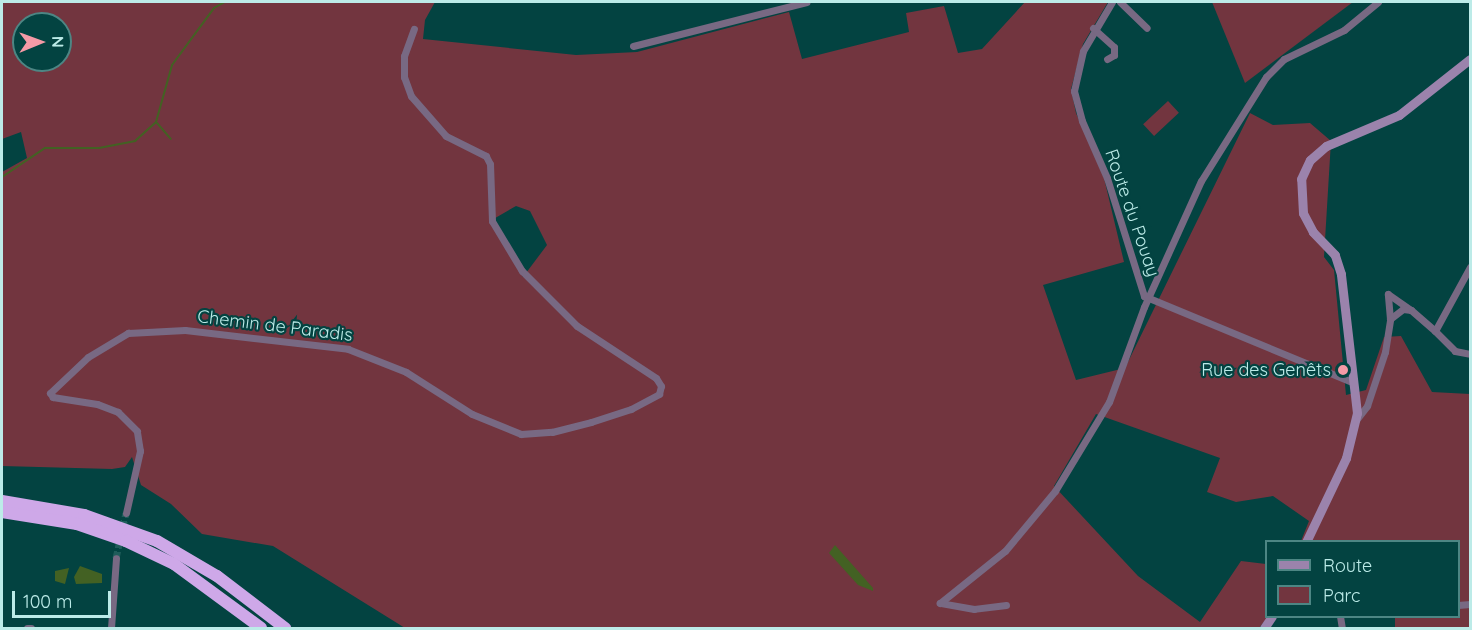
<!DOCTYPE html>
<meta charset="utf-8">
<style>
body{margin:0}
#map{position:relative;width:1472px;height:630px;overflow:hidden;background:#034341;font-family:Quicksand,sans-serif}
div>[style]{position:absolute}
.green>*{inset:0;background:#72353f;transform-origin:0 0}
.water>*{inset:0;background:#436123}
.stream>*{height:2px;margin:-1px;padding:0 1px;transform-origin:1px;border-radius:1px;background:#436123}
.minor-tunnel>*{height:7px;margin-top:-3.5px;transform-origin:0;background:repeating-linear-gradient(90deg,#1f5c5a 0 7px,transparent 0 10.5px)}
.minor>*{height:7px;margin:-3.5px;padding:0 3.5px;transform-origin:3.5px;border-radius:3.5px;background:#786983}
.secondary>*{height:9px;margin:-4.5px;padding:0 4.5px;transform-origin:4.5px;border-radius:4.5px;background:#9b83ac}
.motorway>*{height:12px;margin:-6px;padding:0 6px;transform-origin:6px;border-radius:6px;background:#cea8e8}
.dots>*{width:16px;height:16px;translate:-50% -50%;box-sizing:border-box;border:3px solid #034341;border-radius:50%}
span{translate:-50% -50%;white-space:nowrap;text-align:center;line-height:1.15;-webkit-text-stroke:4.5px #034341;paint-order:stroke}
.street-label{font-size:18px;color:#bcebe8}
.poi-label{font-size:18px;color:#bcebe8}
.right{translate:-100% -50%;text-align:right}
.frame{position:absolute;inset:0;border:3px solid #bcebe8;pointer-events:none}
.legend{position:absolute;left:1265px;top:540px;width:195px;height:78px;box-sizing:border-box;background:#034341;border:2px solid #4d8684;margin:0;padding:8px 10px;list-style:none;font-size:18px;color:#bcebe8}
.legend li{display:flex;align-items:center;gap:12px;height:30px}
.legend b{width:30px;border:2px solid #4d8684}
.north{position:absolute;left:12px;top:12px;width:60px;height:60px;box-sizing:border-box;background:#034341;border:2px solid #4d8684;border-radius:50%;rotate:89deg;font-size:16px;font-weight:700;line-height:24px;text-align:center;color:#bcebe8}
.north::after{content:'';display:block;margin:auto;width:21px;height:27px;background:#f49aa6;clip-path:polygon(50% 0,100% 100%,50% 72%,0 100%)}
.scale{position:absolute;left:12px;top:591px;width:99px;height:27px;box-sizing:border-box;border:3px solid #bcebe8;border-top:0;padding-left:8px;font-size:18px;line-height:21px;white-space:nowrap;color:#bcebe8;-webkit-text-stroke:4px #034341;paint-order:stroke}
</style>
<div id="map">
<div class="green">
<div style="clip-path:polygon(evenodd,2px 2px,435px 2px,425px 20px,423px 39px,576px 55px,637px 52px,789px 12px,802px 59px,909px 32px,906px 13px,944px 6px,958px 53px,982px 49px,1025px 2px,1108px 2px,1083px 44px,1071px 89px,1076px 113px,1104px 178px,1124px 262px,1043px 285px,1076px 380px,1125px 368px,1250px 113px,1273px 125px,1310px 123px,1331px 141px,1324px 257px,1334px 270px,1346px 395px,1366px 390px,1384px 337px,1401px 336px,1432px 392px,1470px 394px,1470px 628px,1395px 628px,1395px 617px,1458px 616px,1458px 542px,1301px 541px,1309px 521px,1273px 496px,1236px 502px,1207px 492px,1220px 458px,1096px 414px,1054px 486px,1138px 576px,1200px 622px,1241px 561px,1266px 564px,1268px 617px,1259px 628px,405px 628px,273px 546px,202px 534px,171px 504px,141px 485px,132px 457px,125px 467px,112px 469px,2px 466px,2px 172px,27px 158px,21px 132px,2px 139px,2px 2px,24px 24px,60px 24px,60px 60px,24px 60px,24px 24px,2px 2px,516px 206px,530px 211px,547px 245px,523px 277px,490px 221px,516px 206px)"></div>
<div style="clip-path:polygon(1212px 2px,1353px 2px,1245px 83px)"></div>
<div style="left:1168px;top:101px;width:16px;height:34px;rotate:47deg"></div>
</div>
<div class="water">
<div style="clip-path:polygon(835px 545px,873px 588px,873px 591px,858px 585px,829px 553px)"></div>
<div style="clip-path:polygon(80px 566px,102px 574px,102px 583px,76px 584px,74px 577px)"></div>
<div style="clip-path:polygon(69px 568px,65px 584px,55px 581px,55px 571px)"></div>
</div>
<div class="stream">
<div style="left:157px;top:123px;width:21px;rotate:49deg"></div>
<div style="left:2px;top:177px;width:52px;rotate:-34deg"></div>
<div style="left:45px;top:148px;width:54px"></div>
<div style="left:99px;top:148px;width:37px;rotate:-11deg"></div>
<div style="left:135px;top:141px;width:28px;rotate:-42deg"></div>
<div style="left:156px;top:122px;width:59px;rotate:-74.3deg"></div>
<div style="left:172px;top:65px;width:71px;rotate:-53.6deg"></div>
<div style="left:214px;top:8px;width:13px;rotate:-29deg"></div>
</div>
<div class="minor-tunnel">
<div style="left:116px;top:558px;width:46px;rotate:-77.5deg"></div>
</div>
<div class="minor">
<div style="left:1112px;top:2px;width:57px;rotate:120.6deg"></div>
<div style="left:1083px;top:51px;width:41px;rotate:102.7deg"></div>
<div style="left:1074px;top:91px;width:31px;rotate:75deg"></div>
<div style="left:1082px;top:121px;width:62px;rotate:66.3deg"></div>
<div style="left:1107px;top:178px;width:124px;rotate:72.6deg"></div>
<div style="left:1144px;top:296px;width:225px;rotate:22.5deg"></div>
<div style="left:1120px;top:2px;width:37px;rotate:44deg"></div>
<div style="left:1093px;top:28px;width:28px;rotate:42deg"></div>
<div style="left:1114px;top:47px;width:8px;rotate:90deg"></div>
<div style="left:1114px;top:55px;width:8px;rotate:150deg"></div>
<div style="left:633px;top:46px;width:179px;rotate:-14.2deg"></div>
<div style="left:1390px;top:319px;width:25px;rotate:-95deg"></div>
<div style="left:1388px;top:294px;width:28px;rotate:35deg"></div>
<div style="left:1435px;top:331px;width:28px;rotate:45deg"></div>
<div style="left:1455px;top:351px;width:15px;rotate:11deg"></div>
<div style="left:1356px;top:420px;width:18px;rotate:-52deg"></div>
<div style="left:1367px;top:406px;width:57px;rotate:-71.6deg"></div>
<div style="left:1385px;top:352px;width:33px;rotate:-81deg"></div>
<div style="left:1390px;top:319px;width:16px;rotate:-38deg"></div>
<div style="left:1403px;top:309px;width:8px;rotate:7deg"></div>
<div style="left:1411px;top:310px;width:32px;rotate:41deg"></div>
<div style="left:1435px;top:331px;width:73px;rotate:-61.3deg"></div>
<div style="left:126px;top:513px;width:64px;rotate:-77.3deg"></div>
<div style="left:140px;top:451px;width:20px;rotate:-99deg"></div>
<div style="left:137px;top:431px;width:27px;rotate:-135deg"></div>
<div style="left:118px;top:412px;width:22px;rotate:-159deg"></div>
<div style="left:97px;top:404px;width:45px;rotate:-171deg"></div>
<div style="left:53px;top:397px;width:5px;rotate:-127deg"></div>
<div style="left:50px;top:393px;width:52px;rotate:-43.5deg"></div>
<div style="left:88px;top:357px;width:47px;rotate:-31deg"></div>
<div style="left:128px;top:333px;width:57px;rotate:-3deg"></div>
<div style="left:185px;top:330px;width:164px;rotate:6.6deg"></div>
<div style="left:348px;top:349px;width:62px;rotate:21.6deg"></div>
<div style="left:406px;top:372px;width:78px;rotate:32.5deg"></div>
<div style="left:472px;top:414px;width:53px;rotate:22.2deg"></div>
<div style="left:521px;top:434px;width:31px;rotate:-4deg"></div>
<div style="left:552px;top:432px;width:40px;rotate:-14.4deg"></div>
<div style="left:591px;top:422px;width:42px;rotate:-18deg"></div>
<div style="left:631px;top:409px;width:32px;rotate:-28deg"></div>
<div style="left:659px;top:394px;width:8px;rotate:-76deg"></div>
<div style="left:661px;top:386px;width:9px;rotate:-122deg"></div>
<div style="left:656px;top:378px;width:95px;rotate:-146.6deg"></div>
<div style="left:577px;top:326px;width:78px;rotate:-135deg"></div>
<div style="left:522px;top:271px;width:58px;rotate:-121deg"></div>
<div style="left:492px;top:221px;width:57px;rotate:-92deg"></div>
<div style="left:490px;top:164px;width:9px;rotate:-117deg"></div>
<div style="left:486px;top:156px;width:45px;rotate:-153.4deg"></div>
<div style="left:446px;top:136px;width:53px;rotate:-131.2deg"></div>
<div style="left:411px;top:96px;width:20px;rotate:-110deg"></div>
<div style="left:404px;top:77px;width:21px;rotate:-90deg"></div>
<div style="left:404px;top:56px;width:29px;rotate:-70deg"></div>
<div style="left:1006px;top:605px;width:32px;rotate:173deg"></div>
<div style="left:974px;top:609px;width:35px;rotate:-170deg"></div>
<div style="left:940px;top:603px;width:83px;rotate:-38.7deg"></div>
<div style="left:1005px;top:551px;width:78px;rotate:-50.2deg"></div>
<div style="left:1055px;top:491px;width:104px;rotate:-58.8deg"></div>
<div style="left:1109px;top:402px;width:101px;rotate:-69.8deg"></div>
<div style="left:1144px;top:307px;width:138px;rotate:-65.7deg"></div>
<div style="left:1201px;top:181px;width:123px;rotate:-58deg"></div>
<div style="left:1266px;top:77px;width:25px;rotate:-45deg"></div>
<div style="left:1284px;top:59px;width:67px;rotate:-25.8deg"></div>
<div style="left:1344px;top:30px;width:44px;rotate:-39.5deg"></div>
<div style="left:1458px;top:605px;width:12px;rotate:-5deg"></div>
<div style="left:1340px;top:616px;width:12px;rotate:81deg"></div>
<div style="left:27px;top:628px;width:4px"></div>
<div style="left:111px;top:628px;width:70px;rotate:-85.9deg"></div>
</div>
<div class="secondary">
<div style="left:1306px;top:542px;width:93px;rotate:-64.5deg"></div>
<div style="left:1346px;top:458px;width:46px;rotate:-76.3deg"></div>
<div style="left:1357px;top:413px;width:140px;rotate:-96.6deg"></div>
<div style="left:1341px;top:274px;width:20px;rotate:-108deg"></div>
<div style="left:1335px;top:255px;width:32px;rotate:-134deg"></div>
<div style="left:1313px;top:232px;width:21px;rotate:-118deg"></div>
<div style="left:1303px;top:213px;width:34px;rotate:-93deg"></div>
<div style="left:1301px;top:179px;width:21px;rotate:-65deg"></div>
<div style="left:1310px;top:160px;width:21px;rotate:-41deg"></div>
<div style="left:1326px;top:146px;width:79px;rotate:-23deg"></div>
<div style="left:1399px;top:115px;width:90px;rotate:-38.3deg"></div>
<div style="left:1264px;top:628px;width:14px;rotate:-56deg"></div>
</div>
<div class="motorway">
<div style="left:2px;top:501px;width:83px;rotate:9.7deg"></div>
<div style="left:84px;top:515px;width:77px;rotate:19.6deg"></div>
<div style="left:157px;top:541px;width:69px;rotate:30.3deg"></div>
<div style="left:217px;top:576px;width:86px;rotate:37.4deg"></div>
<div style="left:2px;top:512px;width:76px;rotate:9.1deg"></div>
<div style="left:77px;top:524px;width:52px;rotate:19.1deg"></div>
<div style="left:126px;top:541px;width:53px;rotate:25.6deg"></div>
<div style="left:174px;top:564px;width:108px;rotate:36.3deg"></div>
</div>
<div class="dots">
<div style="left:1343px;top:370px;background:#f49aa6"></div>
</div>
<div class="street-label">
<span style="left:1132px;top:213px;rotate:71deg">Route du Pouay</span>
<span style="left:275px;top:326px;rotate:7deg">Chemin de Paradis</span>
</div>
<div class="poi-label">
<span class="right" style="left:1331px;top:370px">Rue des Genêts</span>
</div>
<div class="frame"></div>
<ul class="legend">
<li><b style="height:8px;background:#9b83ac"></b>Route</li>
<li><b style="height:16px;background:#72353f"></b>Parc</li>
</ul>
<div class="north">N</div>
<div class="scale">100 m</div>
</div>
